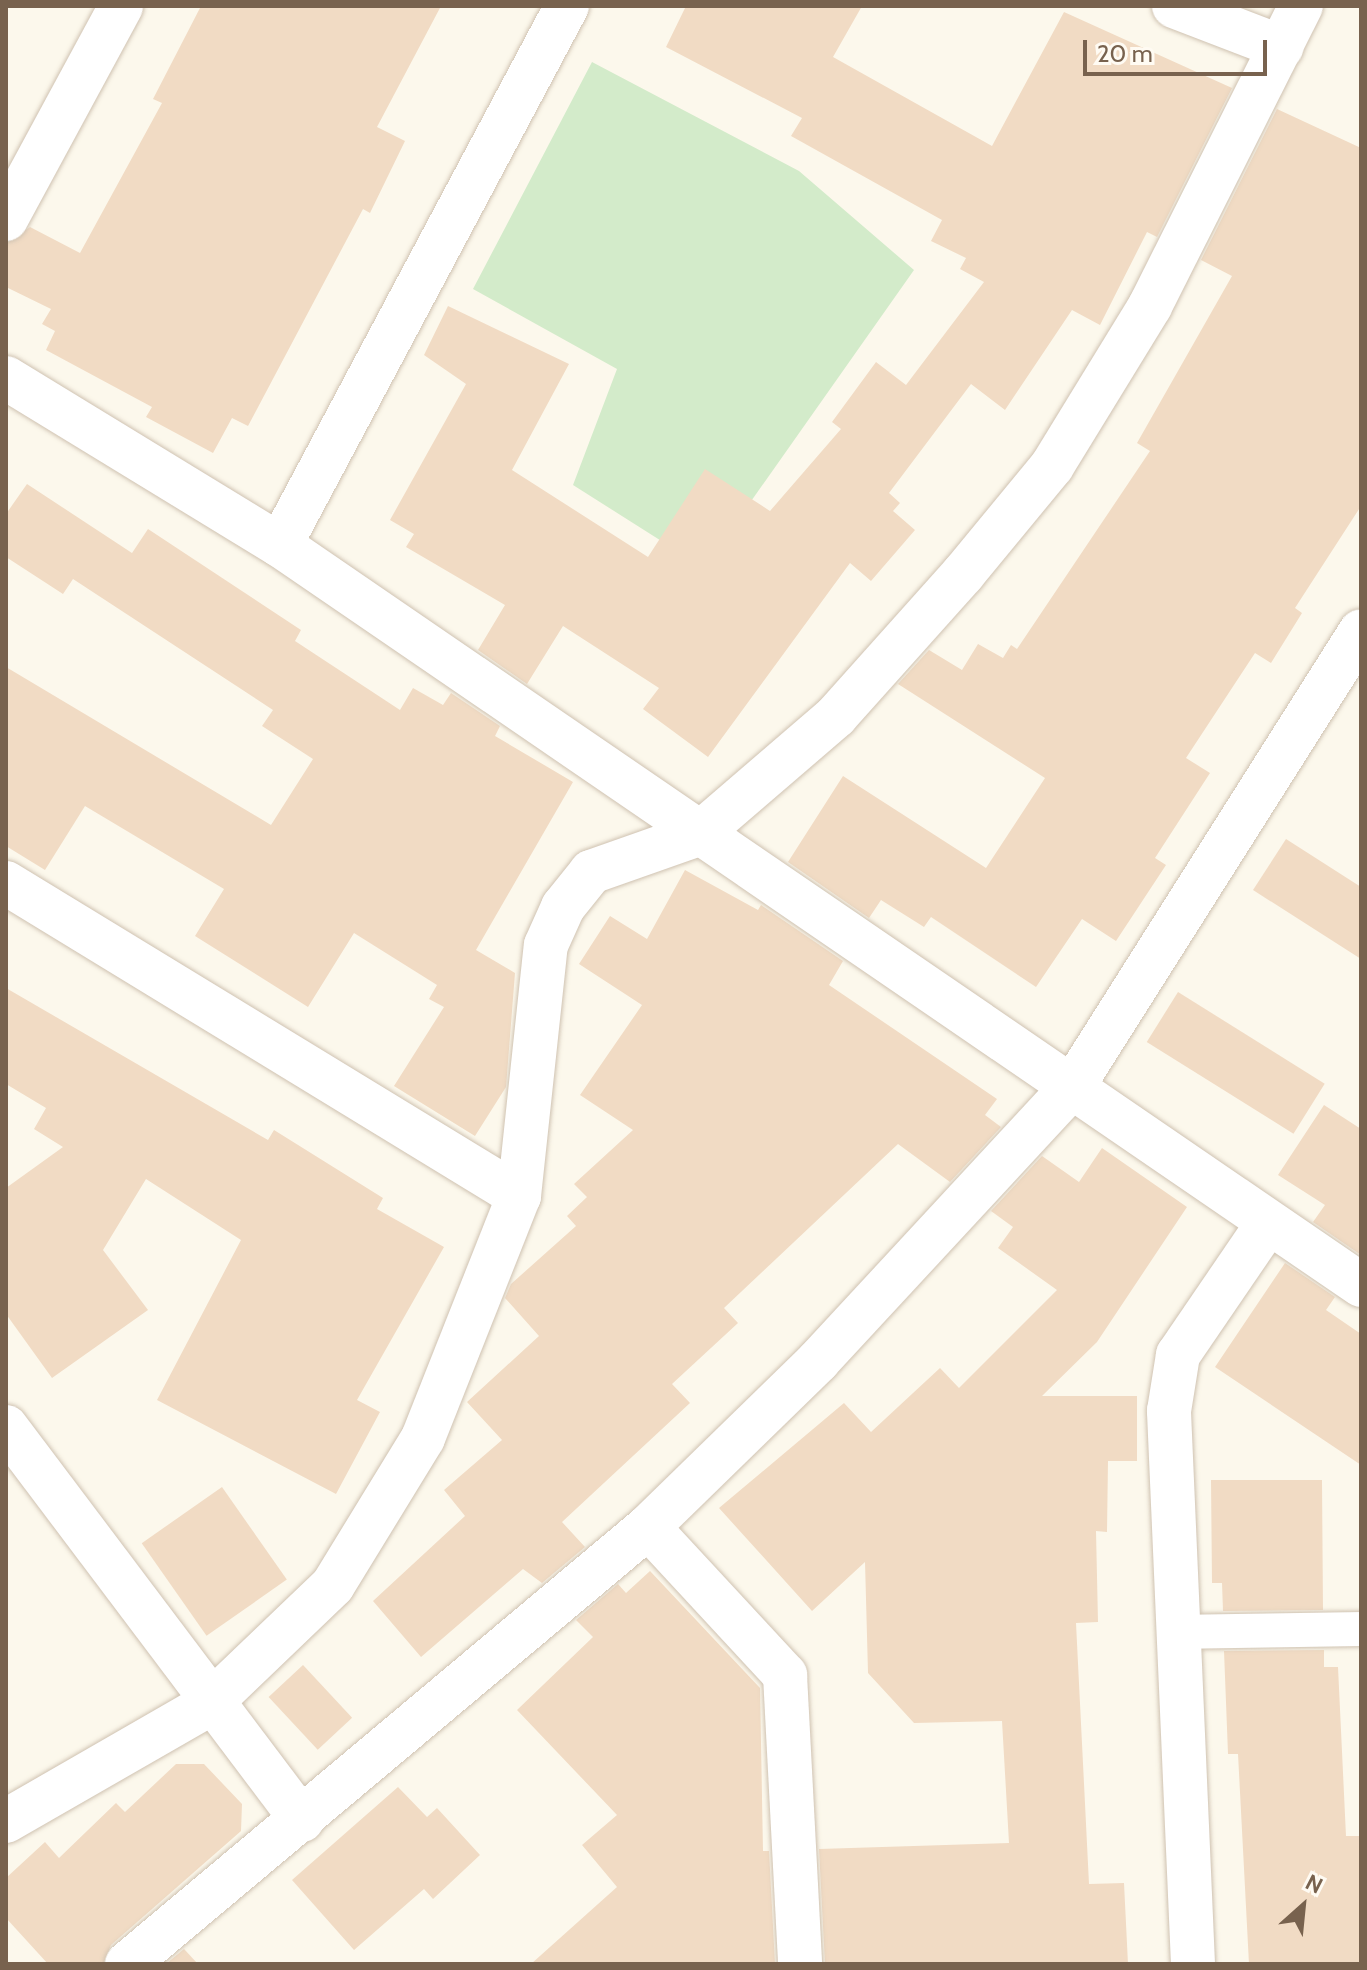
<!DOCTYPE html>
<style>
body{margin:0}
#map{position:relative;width:1367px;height:1970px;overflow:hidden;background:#fcf8ec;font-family:Cabin,sans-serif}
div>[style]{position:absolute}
.green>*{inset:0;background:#d3ebca}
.building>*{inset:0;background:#f1dbc4;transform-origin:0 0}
.roads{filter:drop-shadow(0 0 2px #cfc2b1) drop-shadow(0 0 2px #cfc2b1)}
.service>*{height:34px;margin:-17px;padding:0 17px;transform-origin:17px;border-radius:17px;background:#fff}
.minor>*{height:44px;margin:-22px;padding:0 22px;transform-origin:22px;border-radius:22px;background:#fff}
span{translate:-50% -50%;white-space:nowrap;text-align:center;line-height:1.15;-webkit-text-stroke:6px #fffbf3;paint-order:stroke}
.frame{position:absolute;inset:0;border:8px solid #78624e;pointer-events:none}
.north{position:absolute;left:1263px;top:1866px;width:80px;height:80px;-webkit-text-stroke:6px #fffbf3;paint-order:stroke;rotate:27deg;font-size:22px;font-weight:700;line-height:32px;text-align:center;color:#78624e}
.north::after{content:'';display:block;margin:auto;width:28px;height:36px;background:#78624e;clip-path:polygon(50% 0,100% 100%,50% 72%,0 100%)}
.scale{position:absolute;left:1083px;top:40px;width:184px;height:36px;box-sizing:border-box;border:4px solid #78624e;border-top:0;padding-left:10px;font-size:24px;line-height:28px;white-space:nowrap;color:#78624e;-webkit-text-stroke:6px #fffbf3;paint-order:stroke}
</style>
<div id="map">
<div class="green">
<div style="clip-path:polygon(592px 62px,799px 171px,914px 270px,704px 568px,573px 485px,617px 369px,473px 289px)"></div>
</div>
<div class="building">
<div style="clip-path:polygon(201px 6px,441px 6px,377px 127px,405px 141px,370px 213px,363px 209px,248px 426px,232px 418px,213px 453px,146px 417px,152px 407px,46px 350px,55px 331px,42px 324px,51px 309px,6px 287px,6px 244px,30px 227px,80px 253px,162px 103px,153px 99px)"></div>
<div style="clip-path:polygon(686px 6px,862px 6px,833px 57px,992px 146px,1064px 12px,1232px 88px,1157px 237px,1147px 232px,1100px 325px,1072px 310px,1005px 410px,971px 384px,889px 493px,900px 503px,893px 511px,915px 530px,871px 581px,850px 563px,708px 757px,643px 709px,659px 688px,563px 626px,527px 684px,478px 650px,505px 605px,406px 547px,414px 534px,390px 520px,466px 384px,424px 355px,448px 306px,569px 364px,512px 470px,648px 557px,705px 469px,770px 511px,841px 429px,832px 422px,876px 362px,906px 385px,984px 282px,960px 269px,966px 258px,931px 241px,942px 220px,791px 136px,802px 118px,666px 47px)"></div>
<div style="clip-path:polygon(1277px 109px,1361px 148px,1361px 506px,1295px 608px,1302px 613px,1271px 663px,1255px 653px,1186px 758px,1210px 773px,1155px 858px,1166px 865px,1116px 941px,1082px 919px,1036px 987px,931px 917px,924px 927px,881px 900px,869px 918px,788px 862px,843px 776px,986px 868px,1045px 778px,898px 684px,929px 650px,962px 670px,978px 644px,1003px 658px,1011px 645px,1017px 649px,1150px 451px,1137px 443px,1232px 276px,1201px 260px)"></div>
<div style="clip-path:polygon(27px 484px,132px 553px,148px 529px,301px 630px,295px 641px,400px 710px,413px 688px,443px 705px,451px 693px,500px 726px,495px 736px,573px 782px,476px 950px,515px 973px,506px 1087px,475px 1136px,394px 1086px,444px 1007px,429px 999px,437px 985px,354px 933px,308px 1007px,195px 936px,224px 889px,85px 806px,45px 870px,6px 846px,6px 667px,271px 825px,313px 759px,262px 726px,273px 710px,73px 579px,63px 594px,6px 557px,6px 514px)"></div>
<div style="clip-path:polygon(1286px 839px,1361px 887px,1361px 959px,1253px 890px)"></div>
<div style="clip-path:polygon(685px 870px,758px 910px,761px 905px,843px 961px,829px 985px,997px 1099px,985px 1115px,1001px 1127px,950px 1182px,898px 1144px,724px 1308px,738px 1323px,672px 1384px,690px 1403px,562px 1522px,585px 1547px,542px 1583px,523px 1569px,421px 1657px,373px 1601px,465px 1516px,444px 1490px,502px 1440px,467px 1402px,539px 1336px,505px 1298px,511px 1284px,576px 1226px,567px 1216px,587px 1197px,574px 1184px,633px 1130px,580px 1095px,642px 1005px,579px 964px,610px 916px,647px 939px)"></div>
<div style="clip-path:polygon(6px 988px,268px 1140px,274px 1130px,383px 1198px,377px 1209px,444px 1247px,357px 1400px,380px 1412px,336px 1494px,157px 1400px,241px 1240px,146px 1179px,103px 1250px,148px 1310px,52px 1378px,6px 1314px,6px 1188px,63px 1147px,34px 1129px,46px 1108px,6px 1084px)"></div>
<div style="left:1178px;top:992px;width:173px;height:59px;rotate:32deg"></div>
<div style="clip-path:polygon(1324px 1105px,1361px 1129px,1361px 1255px,1313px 1222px,1325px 1205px,1278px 1175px)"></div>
<div style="clip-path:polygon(1102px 1148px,1187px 1207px,1097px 1342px,1042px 1396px,1137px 1396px,1137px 1461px,1108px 1461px,1107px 1532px,1096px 1531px,1098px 1622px,1076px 1623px,1089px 1884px,1124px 1883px,1128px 1964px,825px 1964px,819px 1849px,1009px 1843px,1002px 1721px,914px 1723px,868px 1673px,865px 1562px,812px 1611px,719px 1508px,844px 1403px,871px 1432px,940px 1368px,959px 1388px,1057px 1290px,998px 1248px,1013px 1227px,991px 1211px,1042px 1156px,1079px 1182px)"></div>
<div style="clip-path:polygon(1285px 1263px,1335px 1297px,1326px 1310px,1361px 1334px,1361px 1465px,1215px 1367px)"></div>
<div style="clip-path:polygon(1211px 1480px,1322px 1480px,1323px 1610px,1223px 1611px,1222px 1583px,1212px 1583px)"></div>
<div style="left:222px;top:1487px;width:113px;height:98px;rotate:55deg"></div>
<div style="clip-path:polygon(650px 1571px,760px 1688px,763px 1851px,769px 1851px,775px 1964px,531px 1964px,617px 1887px,582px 1845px,617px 1815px,517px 1710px,593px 1637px,576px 1620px,618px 1584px,626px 1593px)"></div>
<div style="clip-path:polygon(1324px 1650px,1324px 1667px,1338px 1667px,1346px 1836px,1361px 1836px,1361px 1964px,1249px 1964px,1238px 1754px,1228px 1754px,1224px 1651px)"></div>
<div style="left:303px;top:1665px;width:72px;height:47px;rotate:47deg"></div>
<div style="clip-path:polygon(176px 1764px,204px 1764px,242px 1804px,241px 1831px,111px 1945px,103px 1964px,48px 1964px,6px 1918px,6px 1878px,45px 1842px,59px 1858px,116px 1803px,125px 1812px)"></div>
<div style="clip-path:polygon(398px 1787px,427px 1817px,437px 1808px,480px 1855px,433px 1899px,424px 1889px,354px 1950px,292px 1880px)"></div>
<div style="clip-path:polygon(184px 1949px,198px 1964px,166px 1964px)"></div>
</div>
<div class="roads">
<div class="service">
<div style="left:1174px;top:1632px;width:187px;rotate:-0.9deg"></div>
</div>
<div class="minor">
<div style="left:1174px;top:6px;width:115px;rotate:21deg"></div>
<div style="left:6px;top:219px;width:242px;rotate:-61.6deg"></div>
<div style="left:6px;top:378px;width:321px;rotate:31.4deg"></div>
<div style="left:280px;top:545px;width:1310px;rotate:34.39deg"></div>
<div style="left:280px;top:545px;width:611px;rotate:-61.97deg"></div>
<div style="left:6px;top:883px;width:601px;rotate:31.39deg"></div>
<div style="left:6px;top:1427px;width:492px;rotate:53deg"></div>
<div style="left:648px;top:1527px;width:202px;rotate:47.2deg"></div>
<div style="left:785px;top:1675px;width:289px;rotate:87deg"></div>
<div style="left:6px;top:1821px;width:233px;rotate:-29.9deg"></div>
<div style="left:208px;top:1705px;width:173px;rotate:-43.8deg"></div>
<div style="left:333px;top:1585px;width:172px;rotate:-58.5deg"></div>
<div style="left:423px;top:1438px;width:260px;rotate:-68.4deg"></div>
<div style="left:519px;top:1196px;width:252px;rotate:-83.9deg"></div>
<div style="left:546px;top:945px;width:42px;rotate:-65.9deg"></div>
<div style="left:563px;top:907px;width:45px;rotate:-51.3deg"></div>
<div style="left:591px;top:872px;width:114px;rotate:-19.4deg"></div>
<div style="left:699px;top:834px;width:181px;rotate:-40.7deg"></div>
<div style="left:836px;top:716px;width:191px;rotate:-48.2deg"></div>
<div style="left:963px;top:574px;width:140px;rotate:-50.5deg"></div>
<div style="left:1052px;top:466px;width:188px;rotate:-58.5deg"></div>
<div style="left:1150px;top:306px;width:336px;rotate:-63.3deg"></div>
<div style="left:127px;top:1964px;width:680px;rotate:-39.99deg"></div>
<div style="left:648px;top:1527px;width:238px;rotate:-44.3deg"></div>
<div style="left:818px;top:1361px;width:375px;rotate:-47.2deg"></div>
<div style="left:1073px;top:1086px;width:538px;rotate:-57.67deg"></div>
<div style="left:1193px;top:1964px;width:554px;rotate:-92.49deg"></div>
<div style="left:1169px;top:1411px;width:57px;rotate:-80.9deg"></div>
<div style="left:1178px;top:1355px;width:160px;rotate:-55.7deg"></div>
</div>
</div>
<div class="frame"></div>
<div class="north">N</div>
<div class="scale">20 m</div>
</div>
